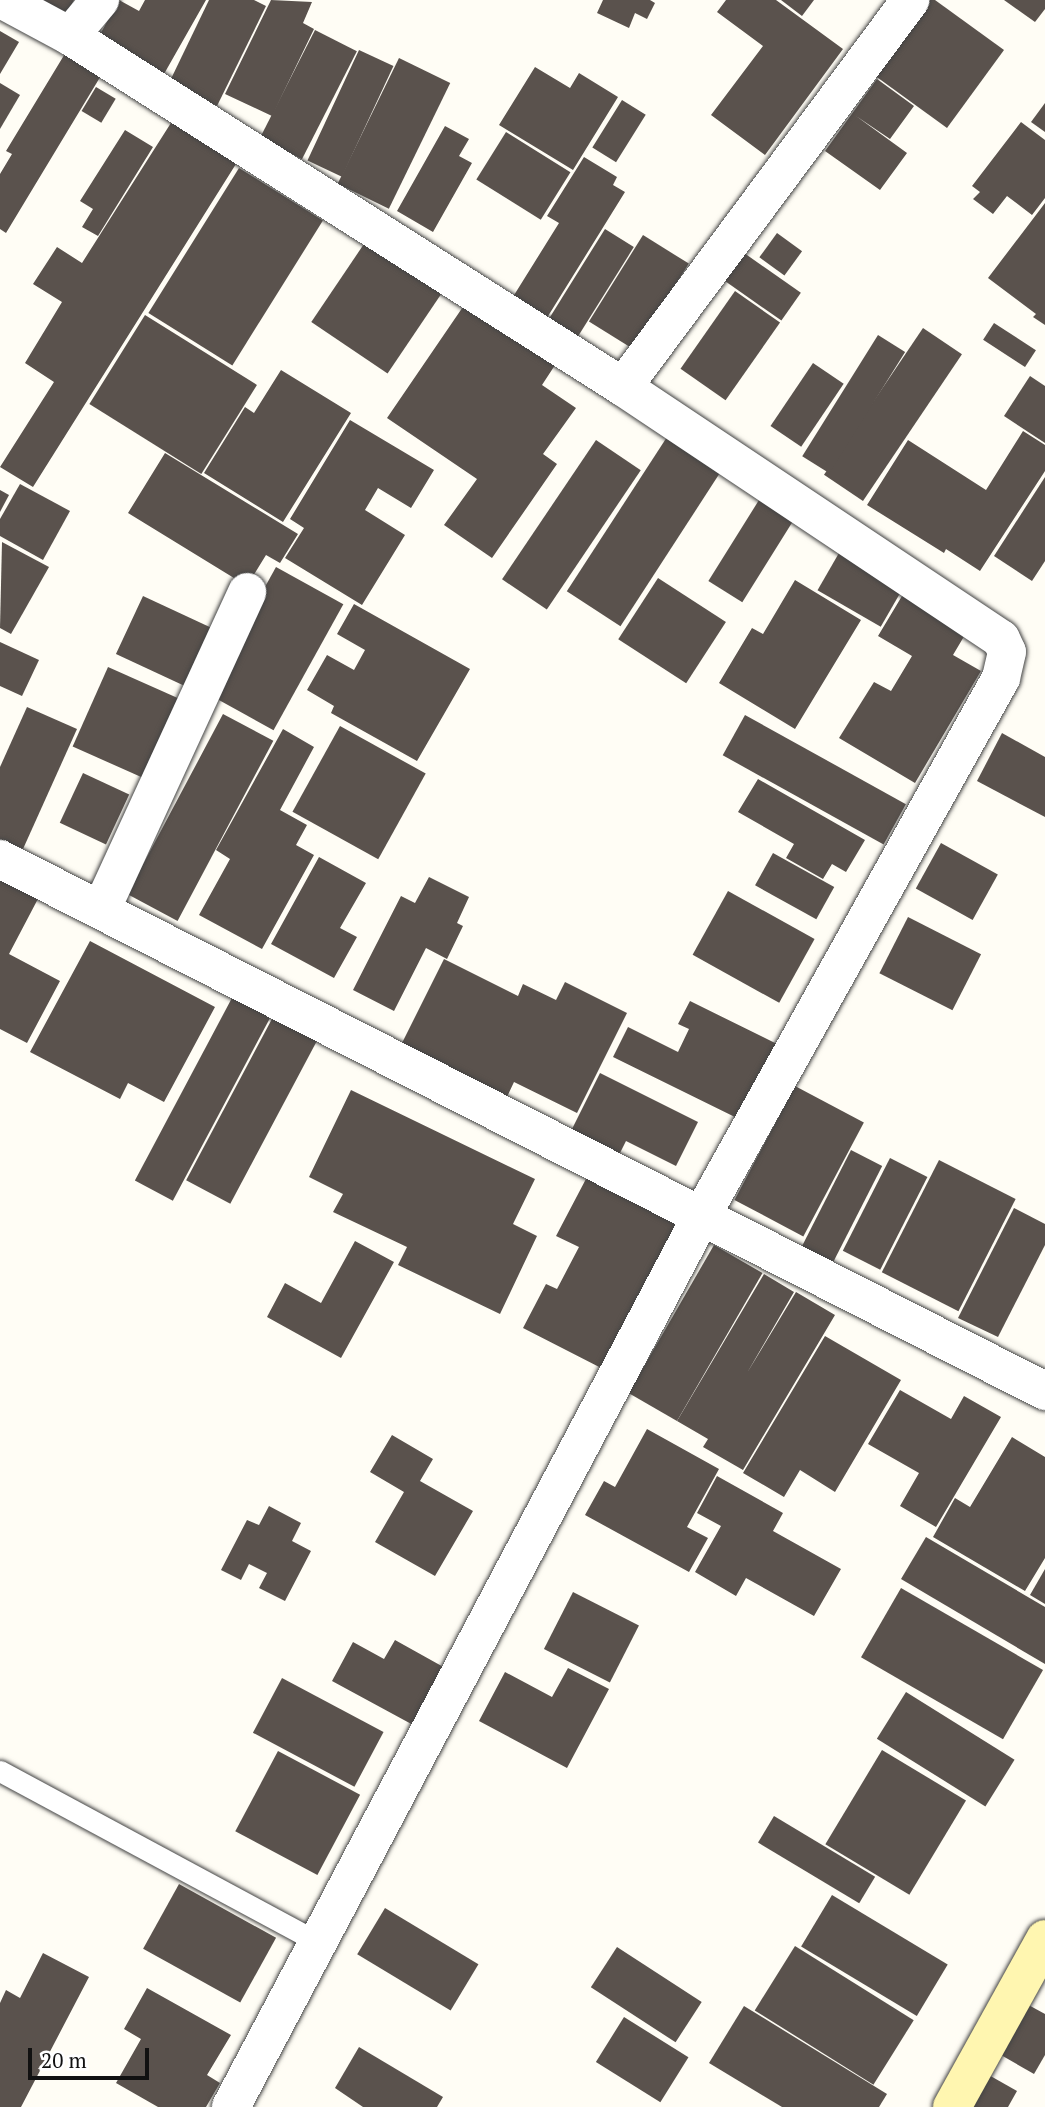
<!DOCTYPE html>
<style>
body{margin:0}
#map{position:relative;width:1045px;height:2107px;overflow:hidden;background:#fffdf5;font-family:"PT Serif",serif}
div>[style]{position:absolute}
.building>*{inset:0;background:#5a524d;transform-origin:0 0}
.roads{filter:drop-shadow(0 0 2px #444) drop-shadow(0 0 2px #444)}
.lane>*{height:21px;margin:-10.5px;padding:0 10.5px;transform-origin:10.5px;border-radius:10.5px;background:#fff}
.street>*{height:38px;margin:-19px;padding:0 19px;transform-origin:19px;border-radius:19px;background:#fff}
.secondary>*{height:38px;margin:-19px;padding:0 19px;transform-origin:19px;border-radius:19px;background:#fff6b0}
span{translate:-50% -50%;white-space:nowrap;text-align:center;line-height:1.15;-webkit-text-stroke:7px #fff;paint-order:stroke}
.scale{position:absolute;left:28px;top:2048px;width:121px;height:32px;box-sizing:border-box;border:4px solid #111;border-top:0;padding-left:9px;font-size:21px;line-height:24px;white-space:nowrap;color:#111;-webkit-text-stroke:5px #fff;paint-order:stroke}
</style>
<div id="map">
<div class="building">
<div style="clip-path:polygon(15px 0,74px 0,60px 25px)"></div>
<div style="clip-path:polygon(119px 0,139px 11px,145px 0,206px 0,164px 74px,98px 38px)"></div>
<div style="clip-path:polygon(209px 0,254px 0,266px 6px,217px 106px,169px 83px)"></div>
<div style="clip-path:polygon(271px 0,312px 2px,303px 23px,314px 29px,272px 116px,225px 94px)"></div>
<div style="clip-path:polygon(603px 0,650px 0,655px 3px,647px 19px,635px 13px,629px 28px,597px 13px)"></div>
<div style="clip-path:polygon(726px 0,776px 0,843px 49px,765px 155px,711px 115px,763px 46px,717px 12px)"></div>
<div style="clip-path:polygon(781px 0,814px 0,802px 16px)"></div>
<div style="clip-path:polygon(928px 0,935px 0,1004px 50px,947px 128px,874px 75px)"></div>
<div style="clip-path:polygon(1004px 0,1045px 0,1045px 9px,1035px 22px)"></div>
<div style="left:315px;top:30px;width:47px;height:121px;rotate:27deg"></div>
<div style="clip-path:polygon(0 31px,19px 42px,0 74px)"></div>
<div style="left:359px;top:50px;width:38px;height:122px;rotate:25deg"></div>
<div style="clip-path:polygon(66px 52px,102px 74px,6px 233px,0 229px,0 174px,12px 154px,6px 151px)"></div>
<div style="left:399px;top:58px;width:57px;height:140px;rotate:26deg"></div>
<div style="clip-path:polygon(535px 67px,570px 88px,579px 73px,618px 97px,573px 170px,499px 125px)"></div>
<div style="clip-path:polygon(877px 79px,914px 106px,890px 139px,856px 116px,907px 153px,880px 190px,825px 151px)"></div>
<div style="clip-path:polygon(0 83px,20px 95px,0 129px)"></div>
<div style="left:96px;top:87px;width:23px;height:28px;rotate:31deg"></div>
<div style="left:622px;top:100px;width:28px;height:56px;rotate:32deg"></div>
<div style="clip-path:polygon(1045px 103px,1045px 132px,1031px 122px)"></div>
<div style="clip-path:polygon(176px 115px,241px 156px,33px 487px,0 467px,54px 382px,25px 363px,62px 302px,33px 284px,57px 247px,82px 263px)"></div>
<div style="clip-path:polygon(1021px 122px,1045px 140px,1045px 198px,1032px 215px,1007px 196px,993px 214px,973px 199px,980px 192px,972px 186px)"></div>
<div style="clip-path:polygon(445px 126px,469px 139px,459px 156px,472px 163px,433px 232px,397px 211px)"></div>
<div style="clip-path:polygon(125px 130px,153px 147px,98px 236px,82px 227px,93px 209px,80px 201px)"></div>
<div style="left:506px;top:132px;width:76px;height:56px;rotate:32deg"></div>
<div style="clip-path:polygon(584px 157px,617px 177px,613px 185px,625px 192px,545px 321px,511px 300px,559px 223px,547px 216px)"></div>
<div style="left:239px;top:168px;width:99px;height:171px;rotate:32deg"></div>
<div style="clip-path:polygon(1045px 203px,1045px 325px,1033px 317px,1036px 314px,988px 278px)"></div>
<div style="left:605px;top:229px;width:34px;height:109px;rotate:32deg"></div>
<div style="left:777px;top:233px;width:31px;height:30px;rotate:36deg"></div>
<div style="left:370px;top:235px;width:92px;height:105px;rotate:34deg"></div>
<div style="left:643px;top:235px;width:54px;height:102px;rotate:32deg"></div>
<div style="left:737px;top:248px;width:78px;height:34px;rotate:35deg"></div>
<div style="left:735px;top:291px;width:55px;height:95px;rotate:35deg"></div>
<div style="clip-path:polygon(469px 298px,559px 359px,542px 385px,576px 408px,543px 454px,557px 464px,492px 558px,444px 525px,477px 479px,387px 418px)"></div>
<div style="left:145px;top:315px;width:132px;height:105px;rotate:32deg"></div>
<div style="left:994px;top:323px;width:50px;height:20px;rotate:33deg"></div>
<div style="left:923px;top:328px;width:47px;height:177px;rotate:34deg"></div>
<div style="left:878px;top:335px;width:32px;height:143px;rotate:32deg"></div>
<div style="left:813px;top:363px;width:37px;height:76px;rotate:34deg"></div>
<div style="clip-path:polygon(281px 370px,351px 413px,283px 522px,204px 473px,245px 407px,254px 413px)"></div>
<div style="clip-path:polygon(1030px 376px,1045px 386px,1045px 443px,1004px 416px)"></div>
<div style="clip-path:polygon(350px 420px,434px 470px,411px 508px,378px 488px,365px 510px,405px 535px,362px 605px,285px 558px,304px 528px,290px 519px)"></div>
<div style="clip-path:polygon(1023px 431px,1045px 445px,1045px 471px,980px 571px,946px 549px,944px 553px,867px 505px,908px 440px,986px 490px)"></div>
<div style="left:667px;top:437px;width:64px;height:184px;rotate:33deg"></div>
<div style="left:596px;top:440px;width:54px;height:168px;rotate:34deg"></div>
<div style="clip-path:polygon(165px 453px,298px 534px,280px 563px,266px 555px,247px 586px,128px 513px)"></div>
<div style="clip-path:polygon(1045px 477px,1045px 561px,1032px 581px,994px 556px)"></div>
<div style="clip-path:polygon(20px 484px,70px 511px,43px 560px,0 536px,0 519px)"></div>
<div style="clip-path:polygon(0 490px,9px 495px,0 512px)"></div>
<div style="left:764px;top:492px;width:40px;height:105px;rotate:32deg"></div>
<div style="clip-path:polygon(2px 542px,49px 567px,11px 634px,0 628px)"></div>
<div style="left:843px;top:546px;width:73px;height:51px;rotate:30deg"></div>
<div style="left:276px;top:567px;width:77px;height:144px;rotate:29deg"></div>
<div style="left:658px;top:578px;width:81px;height:73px;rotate:33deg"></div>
<div style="clip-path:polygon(795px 580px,861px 620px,795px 729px,719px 683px,752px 628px,763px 634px)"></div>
<div style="clip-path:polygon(905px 591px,969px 628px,953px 655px,981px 671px,915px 783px,839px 738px,874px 682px,891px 691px,912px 656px,878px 636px)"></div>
<div style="left:143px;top:596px;width:86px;height:64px;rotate:25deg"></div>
<div style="clip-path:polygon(354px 604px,470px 669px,417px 761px,331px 713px,334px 706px,307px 690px,327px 655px,354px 670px,365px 650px,337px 634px)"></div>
<div style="clip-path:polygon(0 642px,39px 660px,22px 696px,0 686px)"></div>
<div style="left:108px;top:667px;width:83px;height:87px;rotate:24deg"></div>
<div style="clip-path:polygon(27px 707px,77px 729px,23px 849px,0 839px,0 767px)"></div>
<div style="left:223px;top:714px;width:57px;height:204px;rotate:28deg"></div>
<div style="left:745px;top:715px;width:184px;height:46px;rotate:29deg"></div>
<div style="left:340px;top:726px;width:98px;height:98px;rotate:29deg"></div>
<div style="clip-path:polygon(283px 729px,314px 747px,280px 810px,307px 825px,296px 845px,314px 855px,262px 949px,199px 915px,230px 859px,216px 850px)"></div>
<div style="clip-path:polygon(1002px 733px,1045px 757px,1045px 817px,977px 781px)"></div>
<div style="left:83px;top:773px;width:51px;height:55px;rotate:25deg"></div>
<div style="clip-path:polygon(758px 779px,865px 840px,846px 872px,832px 864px,823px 879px,786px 858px,794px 844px,738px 812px)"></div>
<div style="left:941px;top:843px;width:65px;height:52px;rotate:29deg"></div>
<div style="left:773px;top:853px;width:70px;height:37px;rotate:29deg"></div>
<div style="clip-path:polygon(319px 857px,366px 883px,340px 928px,357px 937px,334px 978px,271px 944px)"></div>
<div style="clip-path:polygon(0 874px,40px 895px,9px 954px,60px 981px,27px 1043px,0 1029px)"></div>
<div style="clip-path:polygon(429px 877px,469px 897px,457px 923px,463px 926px,447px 959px,426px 948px,394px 1011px,353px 990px,401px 896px,415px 903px)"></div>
<div style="left:728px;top:891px;width:99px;height:73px;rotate:29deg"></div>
<div style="left:908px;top:917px;width:82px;height:63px;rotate:27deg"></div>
<div style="clip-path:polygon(90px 941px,215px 1007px,164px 1102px,128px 1083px,120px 1099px,30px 1052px)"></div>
<div style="clip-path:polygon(444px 959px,518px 996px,523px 984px,556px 1000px,565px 982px,627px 1013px,577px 1113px,514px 1082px,507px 1097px,401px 1045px)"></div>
<div style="left:233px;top:996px;width:43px;height:209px;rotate:28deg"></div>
<div style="clip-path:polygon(690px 1001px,779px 1045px,741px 1120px,613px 1057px,628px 1027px,678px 1052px,689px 1029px,678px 1024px)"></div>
<div style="left:273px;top:1017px;width:50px;height:185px;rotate:28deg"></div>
<div style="clip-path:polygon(600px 1073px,698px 1122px,676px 1166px,626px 1141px,618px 1157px,570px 1133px)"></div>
<div style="left:795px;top:1086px;width:78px;height:129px;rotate:28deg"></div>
<div style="clip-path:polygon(351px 1090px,535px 1179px,513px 1224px,537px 1236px,500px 1314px,398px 1265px,407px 1247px,333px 1212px,343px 1194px,309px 1177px)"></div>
<div style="left:851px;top:1150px;width:35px;height:110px;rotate:27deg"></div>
<div style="left:890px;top:1158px;width:42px;height:104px;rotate:27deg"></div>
<div style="left:939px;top:1160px;width:86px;height:126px;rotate:27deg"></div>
<div style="clip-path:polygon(587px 1177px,682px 1226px,607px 1371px,523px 1328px,546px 1284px,557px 1289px,579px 1247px,556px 1236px)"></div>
<div style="clip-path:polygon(1014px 1208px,1045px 1224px,1045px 1245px,998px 1337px,958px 1318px)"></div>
<div style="clip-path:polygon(355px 1241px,394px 1262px,341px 1358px,267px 1317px,285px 1283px,321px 1303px)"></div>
<div style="left:714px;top:1245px;width:56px;height:171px;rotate:30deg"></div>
<div style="clip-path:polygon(764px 1274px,794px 1292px,747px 1373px,796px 1292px,835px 1315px,743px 1470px,703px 1447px,708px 1439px,677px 1421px)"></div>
<div style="clip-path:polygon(825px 1336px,901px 1380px,835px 1492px,800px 1470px,784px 1497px,743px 1473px)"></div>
<div style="clip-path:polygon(900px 1390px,951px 1419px,964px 1396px,1001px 1417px,936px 1527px,900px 1506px,919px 1473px,868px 1444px)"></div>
<div style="clip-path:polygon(647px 1429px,719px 1469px,687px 1527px,708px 1538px,689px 1572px,585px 1515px,604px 1481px,615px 1487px)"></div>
<div style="clip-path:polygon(392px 1435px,433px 1459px,420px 1481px,473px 1511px,435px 1576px,375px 1542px,404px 1492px,370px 1472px)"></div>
<div style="clip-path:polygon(1012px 1437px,1045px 1457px,1045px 1558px,1025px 1591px,933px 1537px,955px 1498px,970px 1507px)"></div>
<div style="clip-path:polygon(717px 1476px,783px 1513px,773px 1531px,841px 1569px,814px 1616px,746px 1578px,736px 1596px,695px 1572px,721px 1526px,697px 1513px)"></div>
<div style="clip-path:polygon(269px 1506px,301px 1523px,292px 1541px,311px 1551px,285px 1601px,259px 1588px,267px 1573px,249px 1564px,241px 1580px,221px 1570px,247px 1520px,259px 1525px)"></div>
<div style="clip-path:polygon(926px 1537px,1045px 1607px,1045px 1664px,901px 1579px)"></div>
<div style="clip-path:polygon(1045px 1569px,1045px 1604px,1030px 1595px)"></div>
<div style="left:901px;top:1588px;width:164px;height:80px;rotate:30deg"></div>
<div style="left:573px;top:1592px;width:74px;height:64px;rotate:27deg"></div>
<div style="clip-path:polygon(395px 1640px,447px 1669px,415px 1726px,332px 1681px,353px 1642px,384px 1659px)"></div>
<div style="clip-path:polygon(568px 1668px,609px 1689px,567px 1768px,479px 1721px,505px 1672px,552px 1697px)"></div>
<div style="left:282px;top:1678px;width:115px;height:62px;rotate:28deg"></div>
<div style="left:906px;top:1692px;width:128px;height:55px;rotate:32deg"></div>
<div style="left:882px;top:1750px;width:98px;height:110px;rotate:31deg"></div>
<div style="left:278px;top:1751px;width:93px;height:91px;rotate:28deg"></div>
<div style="left:774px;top:1816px;width:118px;height:31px;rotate:31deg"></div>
<div style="left:179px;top:1884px;width:111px;height:74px;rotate:29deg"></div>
<div style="left:832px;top:1895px;width:135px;height:60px;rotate:31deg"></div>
<div style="left:385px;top:1908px;width:109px;height:54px;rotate:31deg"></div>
<div style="left:795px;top:1946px;width:140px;height:76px;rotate:32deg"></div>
<div style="left:617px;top:1947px;width:101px;height:48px;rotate:33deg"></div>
<div style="clip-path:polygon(43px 1953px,89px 1977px,21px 2107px,0 2107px,0 2003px,6px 1990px,20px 1998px)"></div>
<div style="clip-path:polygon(147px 1988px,231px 2035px,207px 2075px,220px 2083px,206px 2107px,158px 2107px,116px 2083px,141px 2039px,124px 2029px)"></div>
<div style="clip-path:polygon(1023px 2002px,1045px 2014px,1045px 2055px,1034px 2074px,994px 2051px)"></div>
<div style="clip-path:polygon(744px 2006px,887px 2094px,879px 2107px,782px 2107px,709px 2063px)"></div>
<div style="left:624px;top:2017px;width:76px;height:53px;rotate:32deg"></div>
<div style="clip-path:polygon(359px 2047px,443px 2097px,437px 2107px,363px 2107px,335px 2088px)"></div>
<div style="clip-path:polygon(987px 2074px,1017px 2091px,1008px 2107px,968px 2107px)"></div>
</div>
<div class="roads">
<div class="lane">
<div style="left:0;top:1771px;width:361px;rotate:28.3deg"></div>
</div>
<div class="street">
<div style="left:3px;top:0;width:76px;rotate:28.2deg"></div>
<div style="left:70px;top:36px;width:655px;rotate:32.4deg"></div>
<div style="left:623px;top:387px;width:454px;rotate:33.7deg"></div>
<div style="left:1001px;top:639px;width:14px;rotate:65deg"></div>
<div style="left:1007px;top:652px;width:27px;rotate:103deg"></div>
<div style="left:1001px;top:678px;width:615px;rotate:119.11deg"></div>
<div style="left:702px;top:1215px;width:1009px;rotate:117.84deg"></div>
<div style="left:70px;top:36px;width:47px;rotate:-50.2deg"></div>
<div style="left:623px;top:387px;width:482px;rotate:-53.4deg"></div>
<div style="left:0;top:859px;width:1173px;rotate:26.98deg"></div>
<div style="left:101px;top:910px;width:350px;rotate:-65.3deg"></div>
</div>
<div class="secondary">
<div style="left:952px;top:2107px;width:192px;rotate:-61deg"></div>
</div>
</div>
<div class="scale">20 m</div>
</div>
